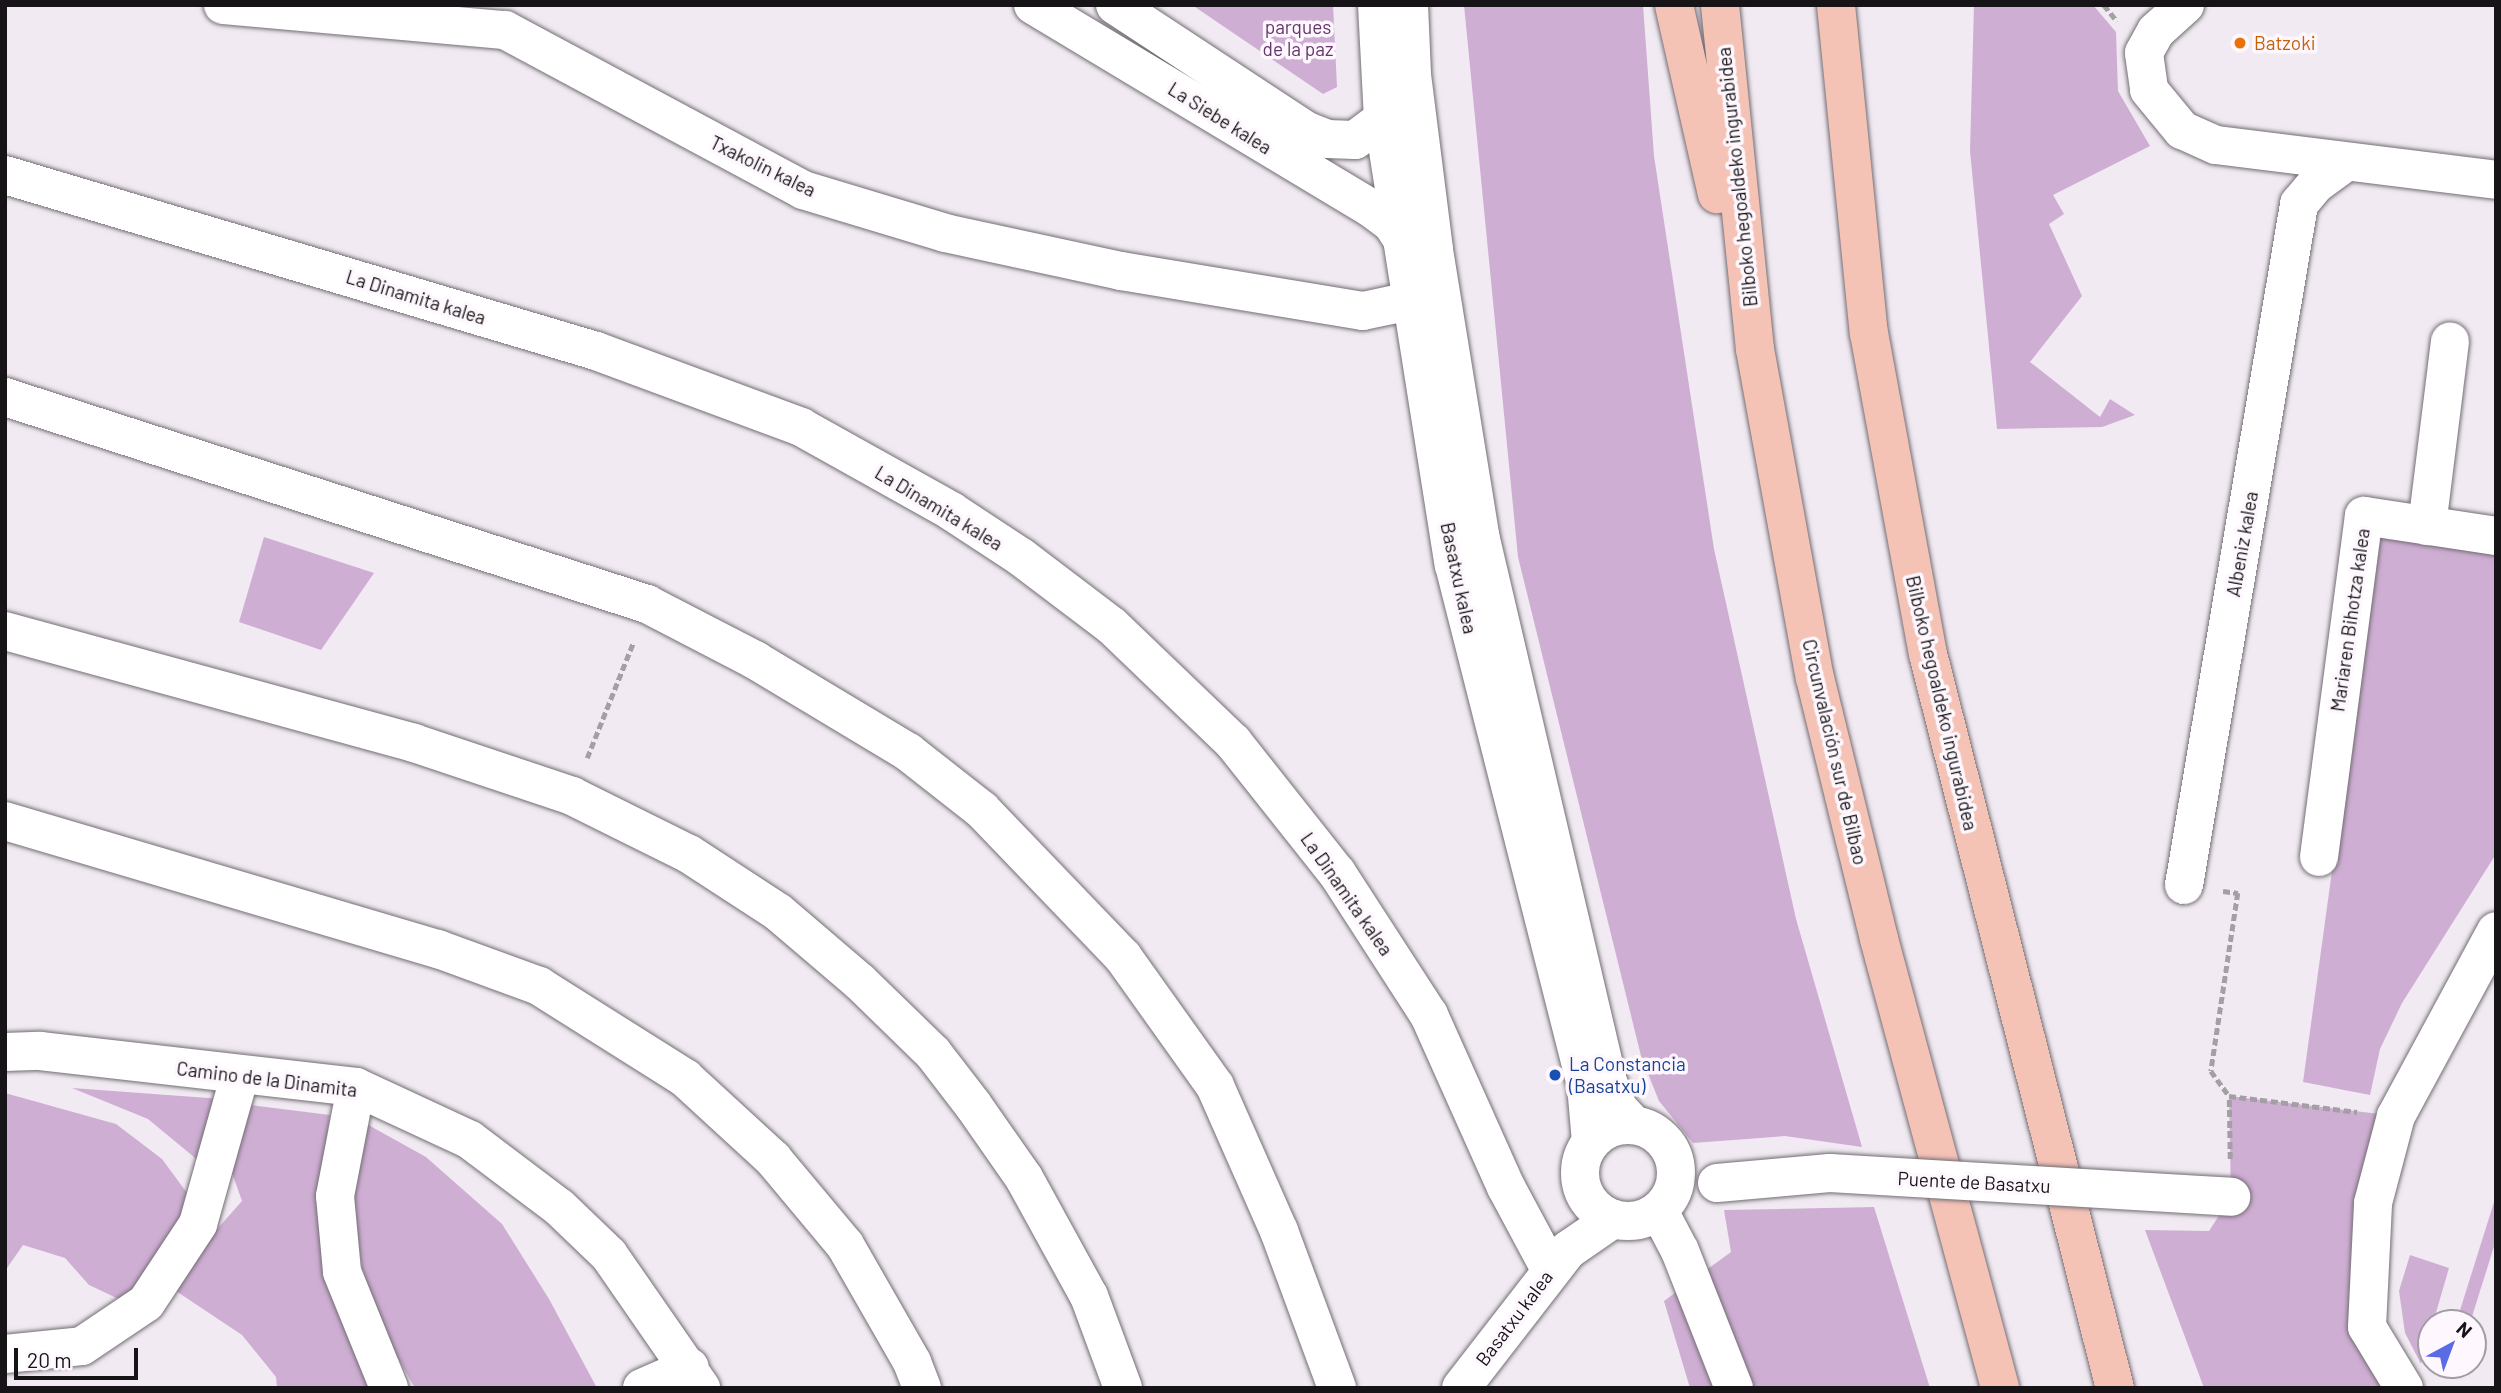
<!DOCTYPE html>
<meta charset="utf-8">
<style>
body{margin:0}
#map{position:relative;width:2501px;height:1393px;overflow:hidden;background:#f1eaf2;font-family:Barlow,sans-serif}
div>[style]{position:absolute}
.green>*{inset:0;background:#cfaed4}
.path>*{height:4.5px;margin-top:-2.25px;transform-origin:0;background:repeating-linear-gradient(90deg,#a49fa5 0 7px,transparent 0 10.5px)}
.roads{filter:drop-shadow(0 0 2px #736d74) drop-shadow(0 0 2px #736d74)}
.minor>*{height:38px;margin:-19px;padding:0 19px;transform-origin:19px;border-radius:19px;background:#fff}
.minor>.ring{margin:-19px;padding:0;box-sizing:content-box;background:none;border:38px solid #fff;border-radius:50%}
.highway>*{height:38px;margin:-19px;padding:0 19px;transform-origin:19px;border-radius:19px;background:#f5c2b6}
.bridges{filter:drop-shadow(0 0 2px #736d74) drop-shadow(0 0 2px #736d74)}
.minor-bridge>*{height:38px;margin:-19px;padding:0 19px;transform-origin:19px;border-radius:19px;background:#fff}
.dots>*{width:19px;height:19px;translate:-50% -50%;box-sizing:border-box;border:4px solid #fef8fe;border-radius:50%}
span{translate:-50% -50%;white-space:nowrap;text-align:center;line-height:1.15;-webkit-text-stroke:7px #fef8fe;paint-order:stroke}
.park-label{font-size:19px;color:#65346d}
.food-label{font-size:19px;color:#c56008}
.left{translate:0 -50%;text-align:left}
.street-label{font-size:19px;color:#161417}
.transit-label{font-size:19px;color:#164399}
.frame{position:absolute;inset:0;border:7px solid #161417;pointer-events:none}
.north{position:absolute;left:2417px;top:1309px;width:70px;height:70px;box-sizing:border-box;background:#fef8fe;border:2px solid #a19da2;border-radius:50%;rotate:41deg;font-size:19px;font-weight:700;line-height:28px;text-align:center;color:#161417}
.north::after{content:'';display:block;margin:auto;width:24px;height:32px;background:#5a6ce3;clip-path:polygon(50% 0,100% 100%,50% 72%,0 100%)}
.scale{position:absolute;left:14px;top:1348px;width:124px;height:32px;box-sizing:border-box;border:4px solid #161417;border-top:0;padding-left:9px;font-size:21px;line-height:24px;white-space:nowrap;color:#161417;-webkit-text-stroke:5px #fef8fe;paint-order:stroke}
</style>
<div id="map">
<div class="green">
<div style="clip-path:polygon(1192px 5px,1333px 5px,1337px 87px,1323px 94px)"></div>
<div style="clip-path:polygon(1464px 5px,1643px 5px,1654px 156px,1714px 549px,1796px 919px,1862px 1147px,1785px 1136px,1693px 1143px,1659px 1101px,1641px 1056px,1518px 557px)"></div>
<div style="clip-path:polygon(1974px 5px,2093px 5px,2116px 32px,2118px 91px,2150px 146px,2053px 195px,2064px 214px,2049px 224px,2082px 296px,2030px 362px,2100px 417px,2110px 399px,2135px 415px,2102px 427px,1997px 429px,1970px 151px)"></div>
<div style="clip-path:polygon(2378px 536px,2496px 552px,2496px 854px,2402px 1003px,2380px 1049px,2370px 1095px,2303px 1082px)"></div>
<div style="clip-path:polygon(264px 537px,374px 573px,321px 650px,239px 622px)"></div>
<div style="clip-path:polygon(72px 1088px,222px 1099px,200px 1162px,148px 1119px)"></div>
<div style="clip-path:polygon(5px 1093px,116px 1124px,162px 1159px,190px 1197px,185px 1234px,123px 1301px,89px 1285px,65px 1258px,23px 1245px,5px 1271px)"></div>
<div style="clip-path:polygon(2229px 1096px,2396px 1116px,2367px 1326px,2404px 1388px,2204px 1388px,2145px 1230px,2209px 1231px,2231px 1197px)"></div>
<div style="clip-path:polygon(242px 1104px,330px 1115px,318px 1202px,375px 1388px,277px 1388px,276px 1377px,242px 1335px,173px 1289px,195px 1254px,242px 1201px,226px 1156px)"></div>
<div style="clip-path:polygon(363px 1122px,426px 1157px,502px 1224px,549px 1299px,597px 1388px,415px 1388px,388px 1341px,362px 1268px,351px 1191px)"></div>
<div style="clip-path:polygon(2495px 1199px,2496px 1240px,2470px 1323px,2456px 1323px)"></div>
<div style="clip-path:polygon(1874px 1207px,1930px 1388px,1690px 1388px,1664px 1301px,1731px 1252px,1724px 1210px)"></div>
<div style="clip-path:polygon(2410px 1255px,2449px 1268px,2421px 1364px,2405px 1333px,2399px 1291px)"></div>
</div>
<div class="path">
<div style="left:2104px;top:5px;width:21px;rotate:51deg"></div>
<div style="left:587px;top:758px;width:124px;rotate:-68.2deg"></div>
<div style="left:2223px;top:891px;width:15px;rotate:8deg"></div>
<div style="left:2238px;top:893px;width:180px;rotate:98.6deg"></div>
<div style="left:2211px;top:1071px;width:31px;rotate:54deg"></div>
<div style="left:2230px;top:1159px;width:63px;rotate:-90.9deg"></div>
<div style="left:2229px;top:1096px;width:129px;rotate:7.1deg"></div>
</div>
<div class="roads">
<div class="minor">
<div style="left:223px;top:5px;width:283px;rotate:5.1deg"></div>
<div style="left:505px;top:30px;width:338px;rotate:28.2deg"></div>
<div style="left:803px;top:190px;width:148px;rotate:16.8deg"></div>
<div style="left:945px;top:233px;width:180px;rotate:12.2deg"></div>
<div style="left:1121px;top:271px;width:245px;rotate:9.4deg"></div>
<div style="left:1363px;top:311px;width:38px;rotate:-12deg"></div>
<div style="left:1033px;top:5px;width:394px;rotate:31deg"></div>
<div style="left:1371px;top:208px;width:26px;rotate:37deg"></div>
<div style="left:1392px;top:224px;width:17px;rotate:57deg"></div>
<div style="left:1115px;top:5px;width:227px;rotate:33.3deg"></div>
<div style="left:1305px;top:130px;width:24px;rotate:22deg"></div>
<div style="left:1327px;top:139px;width:28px;rotate:2deg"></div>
<div style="left:1355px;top:140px;width:35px;rotate:-37deg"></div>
<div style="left:1377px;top:5px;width:114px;rotate:87deg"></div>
<div style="left:1383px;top:119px;width:452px;rotate:81deg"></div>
<div style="left:1454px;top:565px;width:536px;rotate:75.76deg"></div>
<div style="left:1586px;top:1085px;width:57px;rotate:85deg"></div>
<div style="left:1409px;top:5px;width:70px;rotate:87.5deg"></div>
<div style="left:1412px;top:75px;width:176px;rotate:82.8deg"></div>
<div style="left:1434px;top:250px;width:289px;rotate:80.8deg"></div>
<div style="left:1480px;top:535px;width:562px;rotate:76.83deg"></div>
<div style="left:1608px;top:1082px;width:28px;rotate:69deg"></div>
<div style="left:1618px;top:1108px;width:23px;rotate:47deg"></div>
<div style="left:2185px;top:5px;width:39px;rotate:138deg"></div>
<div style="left:2156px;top:31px;width:25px;rotate:119deg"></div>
<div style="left:2144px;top:53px;width:37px;rotate:82deg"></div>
<div style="left:2149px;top:90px;width:52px;rotate:50.5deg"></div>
<div style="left:2182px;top:130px;width:37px;rotate:24deg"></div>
<div style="left:2216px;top:145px;width:282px;rotate:7.1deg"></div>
<div style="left:5px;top:175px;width:617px;rotate:16.58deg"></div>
<div style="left:596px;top:351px;width:219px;rotate:20.3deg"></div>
<div style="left:801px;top:427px;width:172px;rotate:29.2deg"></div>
<div style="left:951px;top:511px;width:84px;rotate:33.3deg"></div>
<div style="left:1021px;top:557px;width:114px;rotate:37.2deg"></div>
<div style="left:1112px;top:626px;width:168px;rotate:43.8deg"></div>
<div style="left:1233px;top:742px;width:167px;rotate:51.6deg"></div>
<div style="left:1337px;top:873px;width:169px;rotate:57.1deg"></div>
<div style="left:1429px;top:1015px;width:188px;rotate:65.9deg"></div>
<div style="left:1506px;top:1187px;width:93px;rotate:61.8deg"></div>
<div style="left:5px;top:397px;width:675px;rotate:17.87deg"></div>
<div style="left:647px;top:604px;width:122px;rotate:27.4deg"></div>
<div style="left:755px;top:660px;width:179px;rotate:31deg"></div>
<div style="left:908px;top:752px;width:94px;rotate:38.1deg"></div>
<div style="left:982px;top:810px;width:204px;rotate:46.2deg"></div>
<div style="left:1123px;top:957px;width:158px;rotate:54.5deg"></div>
<div style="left:1215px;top:1086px;width:158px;rotate:66.2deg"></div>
<div style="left:1279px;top:1231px;width:167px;rotate:69.7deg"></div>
<div style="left:2427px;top:526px;width:186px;rotate:-82.9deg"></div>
<div style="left:5px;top:631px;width:424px;rotate:15.3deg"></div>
<div style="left:414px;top:743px;width:167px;rotate:18.5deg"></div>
<div style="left:572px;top:796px;width:131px;rotate:26.4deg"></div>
<div style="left:689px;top:854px;width:106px;rotate:33.1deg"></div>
<div style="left:778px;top:912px;width:108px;rotate:40.5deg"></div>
<div style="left:860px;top:982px;width:102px;rotate:44.2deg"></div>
<div style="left:933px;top:1053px;width:66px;rotate:52.4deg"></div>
<div style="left:973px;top:1105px;width:89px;rotate:55.1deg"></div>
<div style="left:1024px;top:1178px;width:135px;rotate:61.2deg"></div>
<div style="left:1089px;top:1296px;width:98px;rotate:69.7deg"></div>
<div style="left:5px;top:821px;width:452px;rotate:16.5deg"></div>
<div style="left:438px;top:949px;width:108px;rotate:20.1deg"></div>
<div style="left:539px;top:986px;width:173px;rotate:32.2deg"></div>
<div style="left:685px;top:1078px;width:120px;rotate:42.6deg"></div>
<div style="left:773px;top:1159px;width:112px;rotate:50.1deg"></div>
<div style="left:845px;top:1245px;width:135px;rotate:60.2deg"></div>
<div style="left:912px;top:1362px;width:28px;rotate:69deg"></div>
<div style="left:2319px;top:857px;width:344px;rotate:-82.5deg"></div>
<div style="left:2364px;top:516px;width:134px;rotate:8.6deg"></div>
<div style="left:2184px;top:885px;width:691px;rotate:-80.41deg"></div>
<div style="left:2299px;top:204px;width:26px;rotate:-50deg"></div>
<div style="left:2316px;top:184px;width:37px;rotate:-36deg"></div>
<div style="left:5px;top:1052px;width:35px;rotate:-2deg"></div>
<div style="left:40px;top:1051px;width:318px;rotate:6.5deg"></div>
<div style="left:356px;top:1087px;width:126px;rotate:24.9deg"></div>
<div style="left:470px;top:1140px;width:111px;rotate:37deg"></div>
<div style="left:559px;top:1207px;width:69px;rotate:43.8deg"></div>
<div style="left:609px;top:1255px;width:162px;rotate:55.3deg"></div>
<div style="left:356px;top:1087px;width:111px;rotate:100.9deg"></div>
<div style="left:335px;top:1196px;width:76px;rotate:84.7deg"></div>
<div style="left:342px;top:1272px;width:125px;rotate:67.9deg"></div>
<div class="ring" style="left:1580px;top:1125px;width:58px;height:58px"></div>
<div style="left:1659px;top:1211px;width:45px;rotate:62.3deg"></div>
<div style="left:1680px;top:1251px;width:147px;rotate:68.5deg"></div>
<div style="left:5px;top:1354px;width:77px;rotate:-5.9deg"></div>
<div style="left:82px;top:1346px;width:77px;rotate:-33.9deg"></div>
<div style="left:146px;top:1303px;width:95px;rotate:-56.6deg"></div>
<div style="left:198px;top:1224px;width:155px;rotate:-74.3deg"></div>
<div style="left:642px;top:1388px;width:52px;rotate:-23.6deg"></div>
<div style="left:1461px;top:1388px;width:175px;rotate:-52.2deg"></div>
<div style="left:1568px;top:1250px;width:55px;rotate:-34.6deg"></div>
<div style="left:2404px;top:1388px;width:71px;rotate:-121.2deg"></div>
<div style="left:2367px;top:1327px;width:124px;rotate:-87.2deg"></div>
<div style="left:2373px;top:1203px;width:90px;rotate:-75.2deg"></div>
<div style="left:2396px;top:1116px;width:210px;rotate:-61.6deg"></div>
</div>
<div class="highway">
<div style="left:1674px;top:5px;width:194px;rotate:77.2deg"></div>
<div style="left:1720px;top:5px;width:346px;rotate:84.2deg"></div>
<div style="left:1755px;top:349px;width:334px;rotate:79.7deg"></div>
<div style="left:1815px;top:678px;width:269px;rotate:76.2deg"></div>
<div style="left:1879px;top:939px;width:465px;rotate:74.9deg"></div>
<div style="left:1836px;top:5px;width:330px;rotate:84.3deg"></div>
<div style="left:1869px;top:333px;width:326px;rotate:79.6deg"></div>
<div style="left:1928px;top:654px;width:757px;rotate:75.71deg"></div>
</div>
</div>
<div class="bridges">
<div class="minor-bridge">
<div style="left:1717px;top:1183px;width:113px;rotate:-5.1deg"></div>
<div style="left:1830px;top:1173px;width:402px;rotate:3.4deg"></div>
</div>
</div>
<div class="dots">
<div style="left:2240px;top:43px;background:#e8710a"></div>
<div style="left:1555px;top:1075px;background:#1a4fb4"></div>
</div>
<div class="park-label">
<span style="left:1298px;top:38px">parques<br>de la paz</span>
</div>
<div class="food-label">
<span class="left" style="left:2254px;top:43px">Batzoki</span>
</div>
<div class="street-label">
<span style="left:1220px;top:118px;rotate:32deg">La Siebe kalea</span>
<span style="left:763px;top:166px;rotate:26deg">Txakolin kalea</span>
<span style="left:1737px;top:177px;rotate:-96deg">Bilboko hegoaldeko ingurabidea</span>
<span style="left:416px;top:297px;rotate:17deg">La Dinamita kalea</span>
<span style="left:939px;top:508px;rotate:31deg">La Dinamita kalea</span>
<span style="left:2242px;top:544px;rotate:-80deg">Albeniz kalea</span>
<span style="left:1459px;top:578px;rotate:78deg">Basatxu kalea</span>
<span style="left:2350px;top:620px;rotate:-82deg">Mariaren Bihotza kalea</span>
<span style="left:1942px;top:703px;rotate:77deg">Bilboko hegoaldeko ingurabidea</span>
<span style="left:1835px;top:752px;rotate:77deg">Circunvalación sur de Bilbao</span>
<span style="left:1347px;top:894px;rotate:55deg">La Dinamita kalea</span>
<span style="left:267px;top:1079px;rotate:7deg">Camino de la Dinamita</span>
<span style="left:1974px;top:1182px;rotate:3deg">Puente de Basatxu</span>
<span style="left:1514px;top:1318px;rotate:-53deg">Basatxu kalea</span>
</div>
<div class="transit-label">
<span class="left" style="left:1569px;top:1075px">La Constancia<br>(Basatxu)</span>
</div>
<div class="frame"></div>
<div class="north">N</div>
<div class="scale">20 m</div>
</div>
